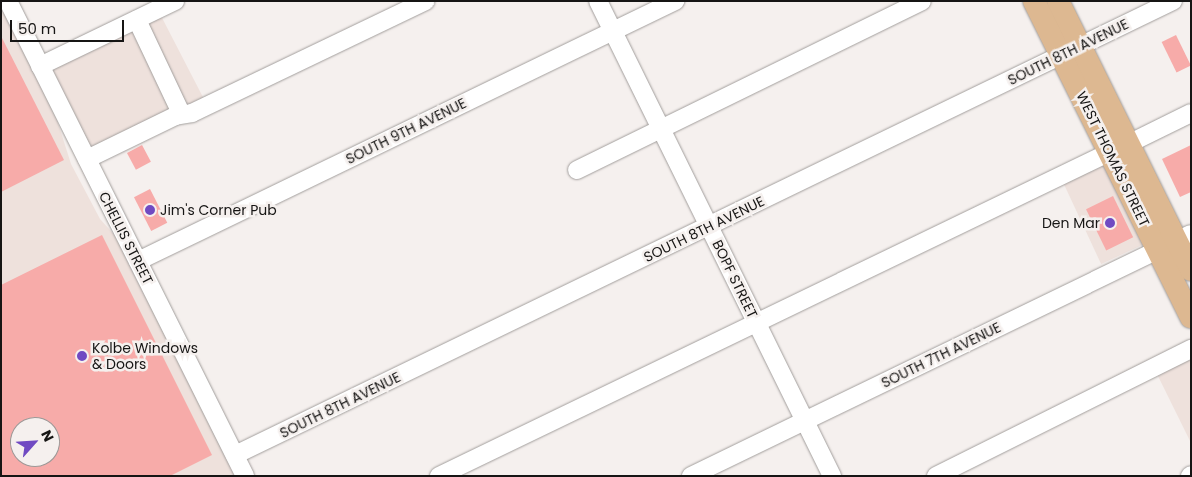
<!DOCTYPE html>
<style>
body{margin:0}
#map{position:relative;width:1192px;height:477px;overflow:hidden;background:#f5f0ee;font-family:Poppins,sans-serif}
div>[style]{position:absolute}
.built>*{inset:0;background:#eee1dc;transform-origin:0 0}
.building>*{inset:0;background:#f7aba9;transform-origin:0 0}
.roads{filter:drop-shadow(0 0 1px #a29e9c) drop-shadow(0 0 1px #a29e9c)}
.minor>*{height:18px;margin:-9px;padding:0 9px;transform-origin:9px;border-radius:9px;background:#fff}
.major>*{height:22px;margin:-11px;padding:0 11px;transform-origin:11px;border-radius:11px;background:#ddb891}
.dots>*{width:14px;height:14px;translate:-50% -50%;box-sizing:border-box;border:2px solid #f5f0ee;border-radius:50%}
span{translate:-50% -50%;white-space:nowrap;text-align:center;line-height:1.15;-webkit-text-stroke:5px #f5f0ee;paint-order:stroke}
.street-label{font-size:14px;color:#161514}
.poi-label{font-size:14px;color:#161514}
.left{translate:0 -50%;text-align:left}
.right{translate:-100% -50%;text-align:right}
.frame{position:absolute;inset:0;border:2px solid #161514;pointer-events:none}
.north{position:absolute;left:10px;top:417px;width:50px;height:50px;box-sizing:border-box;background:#f5f0ee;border:1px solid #9c9897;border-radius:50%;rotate:64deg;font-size:14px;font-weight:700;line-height:20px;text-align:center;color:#161514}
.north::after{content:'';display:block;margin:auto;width:18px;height:22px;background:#704ac2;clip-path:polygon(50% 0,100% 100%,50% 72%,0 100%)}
.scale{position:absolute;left:10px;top:20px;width:114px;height:22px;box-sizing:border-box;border:2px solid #161514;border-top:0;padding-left:6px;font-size:15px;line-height:18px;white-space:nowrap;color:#161514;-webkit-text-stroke:4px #f5f0ee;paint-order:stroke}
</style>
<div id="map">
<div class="built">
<div style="clip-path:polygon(evenodd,1px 1px,40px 66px,158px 10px,207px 105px,98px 157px,41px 69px,71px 164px,100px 219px,138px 261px,245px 476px,1px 476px,1px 1px,20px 427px,50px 427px,50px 457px,20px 457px,20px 427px)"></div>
<div style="left:1104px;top:159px;width:94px;height:47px;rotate:65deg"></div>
<div style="clip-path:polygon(1191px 353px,1191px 443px,1155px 370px)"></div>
</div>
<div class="building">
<div style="left:1176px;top:35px;width:34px;height:16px;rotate:64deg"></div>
<div style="clip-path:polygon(1px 36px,64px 160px,1px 192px)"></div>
<div style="left:142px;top:145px;width:19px;height:17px;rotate:62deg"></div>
<div style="clip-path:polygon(1191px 145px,1191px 192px,1180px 197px,1162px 159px)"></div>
<div style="left:150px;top:189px;width:38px;height:18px;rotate:63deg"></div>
<div style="left:1113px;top:196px;width:46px;height:30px;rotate:64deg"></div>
<div style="clip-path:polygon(evenodd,102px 235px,212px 455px,170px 476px,1px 476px,1px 285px,102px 235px,20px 427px,50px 427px,50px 457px,20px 457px,20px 427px)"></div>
</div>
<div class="roads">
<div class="minor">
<div style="left:8px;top:1px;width:531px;rotate:63.48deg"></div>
<div style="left:598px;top:1px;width:530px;rotate:63.77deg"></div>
<div style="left:40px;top:66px;width:150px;rotate:-25.7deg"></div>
<div style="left:175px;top:116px;width:17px;rotate:-10deg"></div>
<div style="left:192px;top:113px;width:259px;rotate:-25.6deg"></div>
<div style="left:1128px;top:144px;width:70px;rotate:-26.2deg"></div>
<div style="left:87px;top:159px;width:98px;rotate:-26deg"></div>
<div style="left:175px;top:116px;width:7px;rotate:-45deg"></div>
<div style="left:180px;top:111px;width:101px;rotate:-115.3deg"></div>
<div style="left:577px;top:170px;width:384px;rotate:-26.1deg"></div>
<div style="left:138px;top:261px;width:597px;rotate:-25.83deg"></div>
<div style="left:235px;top:455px;width:1042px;rotate:-25.83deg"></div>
<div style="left:439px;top:476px;width:745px;rotate:-25.77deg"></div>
<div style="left:691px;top:476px;width:555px;rotate:-25.83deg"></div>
<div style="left:936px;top:476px;width:285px;rotate:-26.5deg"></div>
<div style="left:1190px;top:476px;width:1px;rotate:-45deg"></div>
</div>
<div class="major">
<div style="left:1034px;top:1px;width:353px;rotate:63.6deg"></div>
<div style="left:1058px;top:1px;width:300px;rotate:63.7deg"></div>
</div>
</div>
<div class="dots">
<div style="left:150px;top:210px;background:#704ac2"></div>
<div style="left:1110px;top:223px;background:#704ac2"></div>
<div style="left:82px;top:356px;background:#704ac2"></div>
</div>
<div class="street-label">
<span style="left:1068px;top:52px;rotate:-26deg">SOUTH 8TH AVENUE</span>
<span style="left:406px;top:131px;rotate:-26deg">SOUTH 9TH AVENUE</span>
<span style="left:1113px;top:159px;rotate:64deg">WEST THOMAS STREET</span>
<span style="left:704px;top:229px;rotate:-26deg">SOUTH 8TH AVENUE</span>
<span style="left:126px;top:238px;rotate:63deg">CHELLIS STREET</span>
<span style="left:735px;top:279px;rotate:64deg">BOPF STREET</span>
<span style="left:941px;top:355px;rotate:-26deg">SOUTH 7TH AVENUE</span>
<span style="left:340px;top:405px;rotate:-26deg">SOUTH 8TH AVENUE</span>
</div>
<div class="poi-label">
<span class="left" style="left:160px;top:210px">Jim's Corner Pub</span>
<span class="right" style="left:1100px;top:223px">Den Mar</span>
<span class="left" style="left:92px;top:356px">Kolbe Windows<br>&amp; Doors</span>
</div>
<div class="frame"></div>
<div class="north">N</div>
<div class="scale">50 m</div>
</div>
